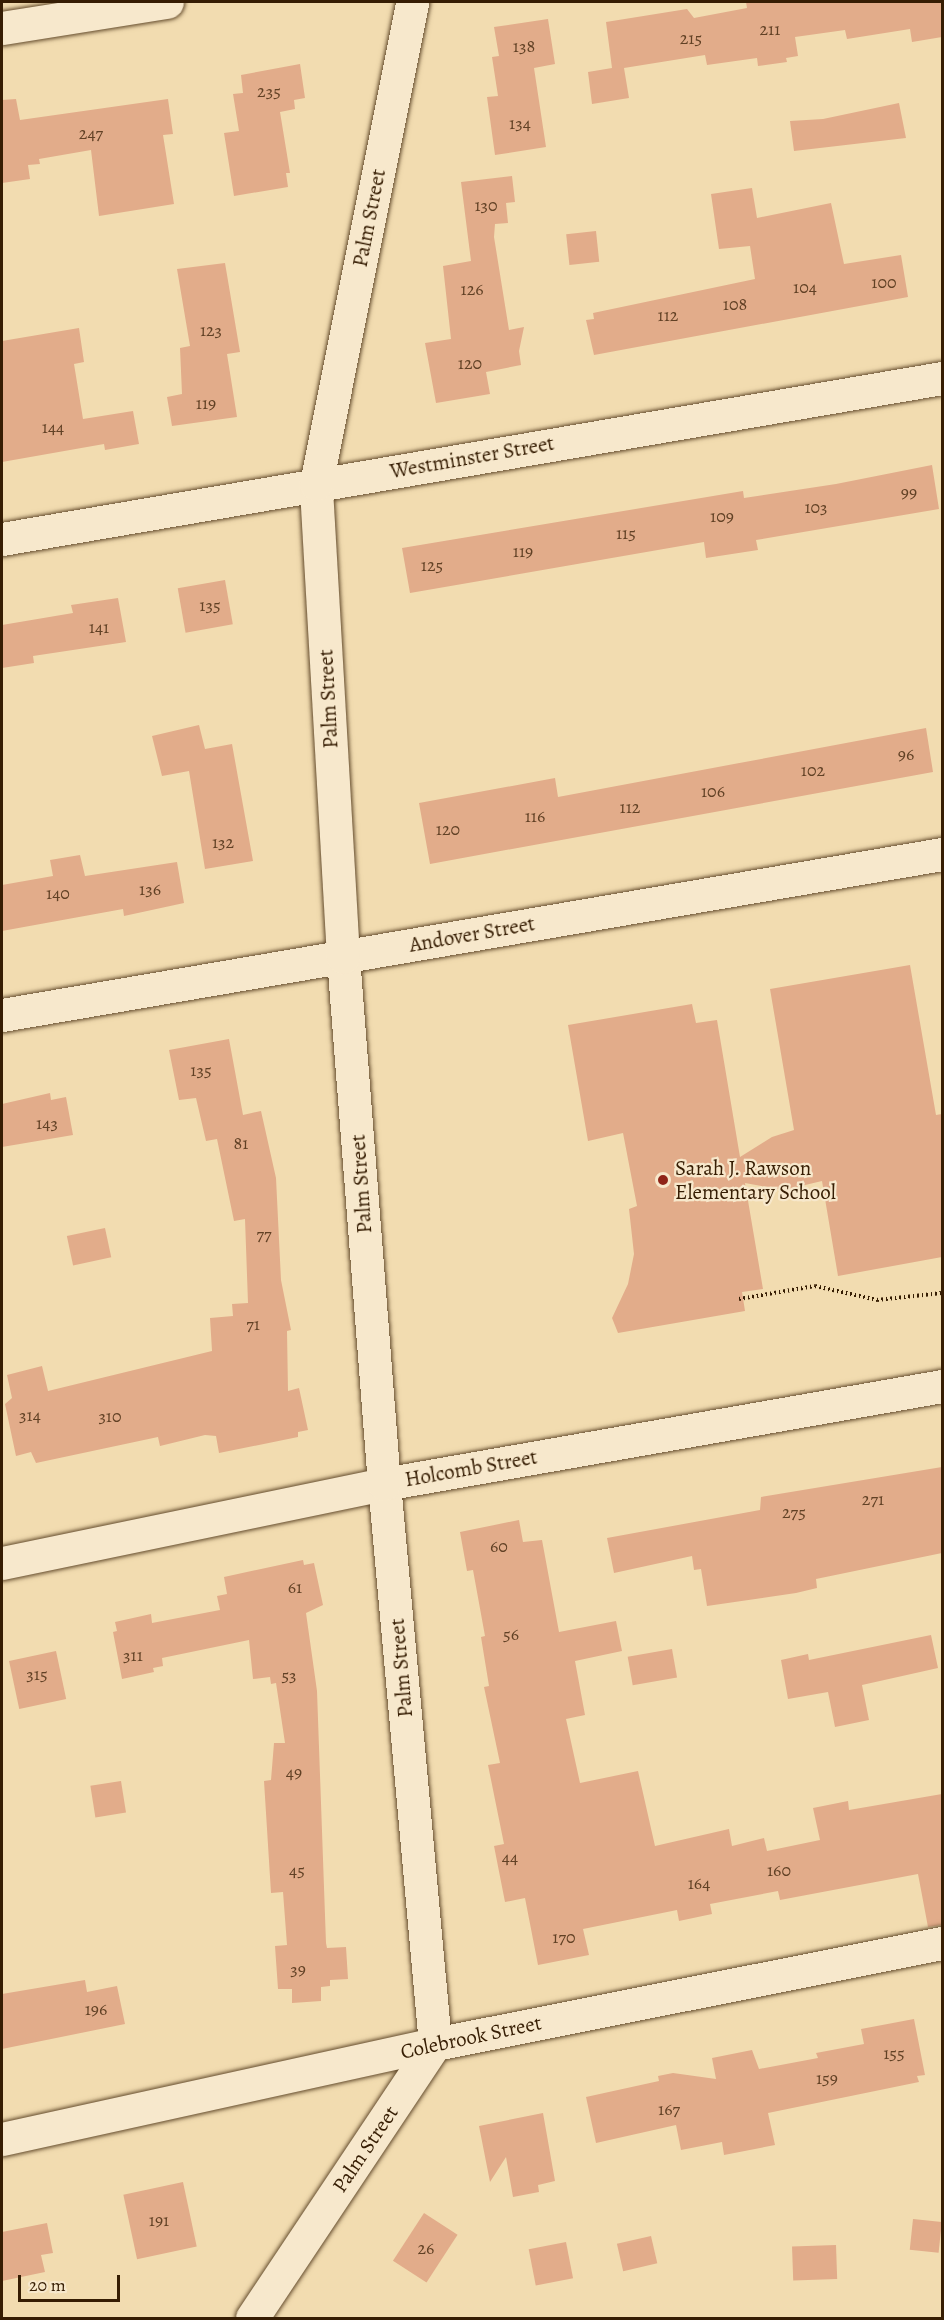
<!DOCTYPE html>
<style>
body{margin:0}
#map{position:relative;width:944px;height:2320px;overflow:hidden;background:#f2dcb0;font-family:Alegreya,serif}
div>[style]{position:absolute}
.building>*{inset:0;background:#e2ac8a;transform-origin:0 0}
.path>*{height:4px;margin-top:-2px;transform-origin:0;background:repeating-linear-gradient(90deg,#361d03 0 1.5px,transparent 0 4.5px)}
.roads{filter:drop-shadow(0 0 2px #654d2e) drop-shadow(0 0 2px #654d2e)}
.minor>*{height:33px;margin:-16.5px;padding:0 16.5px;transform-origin:16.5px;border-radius:16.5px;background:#f7e8cc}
.dots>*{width:16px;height:16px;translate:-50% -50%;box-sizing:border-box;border:3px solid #f7e8cc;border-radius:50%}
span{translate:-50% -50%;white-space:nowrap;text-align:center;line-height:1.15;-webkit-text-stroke:4.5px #f7e8cc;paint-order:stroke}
.number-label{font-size:18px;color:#614125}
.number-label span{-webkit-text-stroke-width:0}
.street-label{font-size:21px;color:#361d03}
.poi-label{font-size:21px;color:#361d03}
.left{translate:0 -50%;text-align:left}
.frame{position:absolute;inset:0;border:3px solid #361d03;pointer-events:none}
.scale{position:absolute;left:18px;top:2275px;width:102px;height:27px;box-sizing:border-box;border:3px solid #361d03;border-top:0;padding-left:8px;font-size:18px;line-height:21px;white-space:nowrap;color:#361d03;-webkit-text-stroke:4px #f7e8cc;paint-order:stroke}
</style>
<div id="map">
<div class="building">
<div style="clip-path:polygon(746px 2px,942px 2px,942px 37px,912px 42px,910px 29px,847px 39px,845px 30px,795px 37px,798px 56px,786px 58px,787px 62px,758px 66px,757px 58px,707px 65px,705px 55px,624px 68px,629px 98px,592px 104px,588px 72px,612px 68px,606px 22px,687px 9px,694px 18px,747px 8px)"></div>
<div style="clip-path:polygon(548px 19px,555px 64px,534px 68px,546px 147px,495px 155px,487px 97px,498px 96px,492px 57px,499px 56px,494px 27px)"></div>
<div style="clip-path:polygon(300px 64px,305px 98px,294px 100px,295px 109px,280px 112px,290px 173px,286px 173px,288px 187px,234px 196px,224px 133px,239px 131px,233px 94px,243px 93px,241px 75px)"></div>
<div style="clip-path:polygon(16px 99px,20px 120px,168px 99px,173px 134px,163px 135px,174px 204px,99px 216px,91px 150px,39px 159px,40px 164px,28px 165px,30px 179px,2px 183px,2px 100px)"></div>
<div style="clip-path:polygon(899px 103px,906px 138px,794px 151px,790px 121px,823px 119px)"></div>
<div style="clip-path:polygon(512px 176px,515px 202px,506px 203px,508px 223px,495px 224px,494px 237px,509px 330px,524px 327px,519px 351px,521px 365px,486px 372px,490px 394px,436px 403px,425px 343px,451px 339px,443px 266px,471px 261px,461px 182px)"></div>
<div style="clip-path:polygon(752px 188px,757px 218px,831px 203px,844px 264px,901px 255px,908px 297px,594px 355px,586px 320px,594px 319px,593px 313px,755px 279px,750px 246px,719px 249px,711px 194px)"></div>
<div style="left:596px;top:231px;width:31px;height:30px;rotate:84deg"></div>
<div style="clip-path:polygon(225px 263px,240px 352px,227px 354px,237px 417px,172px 426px,167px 397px,182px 394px,180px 348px,190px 346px,177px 269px)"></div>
<div style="clip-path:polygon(79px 328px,84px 362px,74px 364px,83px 419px,133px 411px,139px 444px,105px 450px,104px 444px,2px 462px,2px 341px)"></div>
<div style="clip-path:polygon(932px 465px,939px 509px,756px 540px,758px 550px,706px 558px,704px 542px,410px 593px,402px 548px,743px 491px,744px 498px,836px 484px)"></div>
<div style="left:225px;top:580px;width:45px;height:48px;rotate:80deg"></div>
<div style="clip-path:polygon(118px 598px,126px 642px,33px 656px,34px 663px,2px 668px,2px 625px,73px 613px,71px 605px)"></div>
<div style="clip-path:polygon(199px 725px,205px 749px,232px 744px,253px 861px,205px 869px,189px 771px,162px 776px,152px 736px)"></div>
<div style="clip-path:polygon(926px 728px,933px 772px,430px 864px,419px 803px,555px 778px,558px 797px)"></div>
<div style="clip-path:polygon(80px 855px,85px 876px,177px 862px,184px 903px,124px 916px,123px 909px,2px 931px,2px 885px,53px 876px,50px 860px)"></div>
<div style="clip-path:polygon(910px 965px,936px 1115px,942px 1114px,942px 1257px,838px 1276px,822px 1181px,784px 1190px,745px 1183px,763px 1289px,742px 1292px,745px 1311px,618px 1333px,612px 1318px,628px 1284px,634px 1254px,629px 1209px,637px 1206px,623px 1133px,588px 1141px,568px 1025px,692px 1004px,696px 1023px,717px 1020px,740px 1157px,772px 1137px,794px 1130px,770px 989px)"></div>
<div style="clip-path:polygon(229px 1039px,243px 1115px,261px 1111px,276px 1178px,281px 1280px,291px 1330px,287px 1331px,288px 1391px,299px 1388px,308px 1430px,298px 1432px,298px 1437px,219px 1453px,216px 1436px,205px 1435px,160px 1446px,158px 1437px,36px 1463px,31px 1452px,16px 1456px,5px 1404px,12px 1398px,7px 1375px,42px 1366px,48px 1391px,212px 1351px,210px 1318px,233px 1316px,232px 1304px,248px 1303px,245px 1219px,234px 1221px,217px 1139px,206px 1141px,196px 1098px,179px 1100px,169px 1050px)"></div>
<div style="clip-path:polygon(50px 1093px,51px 1100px,66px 1097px,73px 1135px,2px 1147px,2px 1104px)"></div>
<div style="left:105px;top:1228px;width:30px;height:39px;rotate:78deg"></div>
<div style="clip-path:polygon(942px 1467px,942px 1553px,816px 1579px,817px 1588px,796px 1593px,707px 1606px,701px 1569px,694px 1570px,692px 1556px,614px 1573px,607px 1538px,760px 1510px,761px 1497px)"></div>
<div style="clip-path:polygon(519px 1520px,523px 1542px,542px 1540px,559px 1632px,616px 1621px,622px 1651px,575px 1661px,585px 1715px,566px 1719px,580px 1783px,638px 1771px,655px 1846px,729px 1829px,732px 1846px,764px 1838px,767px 1851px,820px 1840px,813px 1808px,848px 1801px,849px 1810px,942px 1794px,942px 1925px,928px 1927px,918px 1874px,780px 1900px,778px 1891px,710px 1904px,712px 1914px,679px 1921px,677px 1910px,583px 1929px,589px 1955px,538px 1965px,525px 1898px,505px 1902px,494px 1846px,504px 1844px,488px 1765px,500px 1763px,484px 1687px,489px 1686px,481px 1637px,485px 1636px,473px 1570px,467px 1571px,460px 1532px)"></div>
<div style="clip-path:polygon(303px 1560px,304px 1565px,314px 1563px,323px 1605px,306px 1613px,317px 1691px,326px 1943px,327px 1948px,346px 1947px,348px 1979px,330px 1980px,330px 1986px,321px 1987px,321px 2001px,292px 2003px,292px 1989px,278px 1989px,275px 1946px,287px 1945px,283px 1892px,271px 1893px,264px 1781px,271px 1780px,274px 1743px,285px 1743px,276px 1683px,271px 1684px,270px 1677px,253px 1679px,249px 1640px,162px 1658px,163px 1666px,153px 1668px,154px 1672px,122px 1679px,113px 1632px,117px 1631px,115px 1622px,151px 1614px,152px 1623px,220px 1610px,217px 1596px,227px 1594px,224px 1577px)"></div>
<div style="clip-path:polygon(931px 1635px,938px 1668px,862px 1685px,869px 1720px,835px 1727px,828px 1692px,788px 1699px,781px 1660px,808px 1654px,809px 1660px)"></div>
<div style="left:672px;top:1649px;width:29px;height:45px;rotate:80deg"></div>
<div style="left:56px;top:1651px;width:49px;height:48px;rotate:78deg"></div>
<div style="left:121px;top:1781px;width:32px;height:31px;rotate:81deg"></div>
<div style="clip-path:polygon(85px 1980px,87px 1992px,117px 1986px,125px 2024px,2px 2049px,2px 1994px)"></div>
<div style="clip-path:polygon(914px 2019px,925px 2075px,917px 2076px,919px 2082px,768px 2113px,775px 2145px,724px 2155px,722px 2142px,681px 2150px,676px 2125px,596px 2143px,586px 2097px,659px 2081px,658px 2076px,673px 2073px,716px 2079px,712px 2058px,752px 2050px,759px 2069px,818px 2058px,816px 2053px,864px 2044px,861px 2029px)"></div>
<div style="clip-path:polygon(543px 2113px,555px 2181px,538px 2185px,539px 2192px,513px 2197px,506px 2157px,490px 2182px,479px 2126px)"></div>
<div style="left:183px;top:2182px;width:66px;height:61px;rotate:78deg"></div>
<div style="left:424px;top:2213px;width:40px;height:57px;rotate:33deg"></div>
<div style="left:913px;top:2219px;width:29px;height:31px;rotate:6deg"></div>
<div style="clip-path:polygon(47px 2223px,53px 2253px,41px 2255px,45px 2272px,2px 2281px,2px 2232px)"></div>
<div style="left:651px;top:2236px;width:28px;height:35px;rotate:77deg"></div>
<div style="left:566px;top:2242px;width:37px;height:38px;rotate:79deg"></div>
<div style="left:836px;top:2245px;width:34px;height:44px;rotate:88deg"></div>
</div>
<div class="path">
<div style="left:739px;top:1299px;width:77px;rotate:-9.7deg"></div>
<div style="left:815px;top:1286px;width:64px;rotate:12.7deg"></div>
<div style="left:877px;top:1300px;width:65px;rotate:-6.1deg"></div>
</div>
<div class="roads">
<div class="minor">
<div style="left:2px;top:28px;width:167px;rotate:-9deg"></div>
<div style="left:2px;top:539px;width:954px;rotate:-9.72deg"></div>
<div style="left:2px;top:1015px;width:954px;rotate:-9.72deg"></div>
<div style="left:2px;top:1563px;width:390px;rotate:-11.7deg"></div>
<div style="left:384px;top:1484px;width:567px;rotate:-9.96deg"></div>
<div style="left:2px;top:2139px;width:443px;rotate:-12.4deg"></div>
<div style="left:435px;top:2044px;width:517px;rotate:-11.27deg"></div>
<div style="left:252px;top:2318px;width:329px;rotate:-56.3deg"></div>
<div style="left:435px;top:2044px;width:562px;rotate:-95.2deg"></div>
<div style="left:384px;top:1484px;width:529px;rotate:-94.45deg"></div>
<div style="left:343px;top:957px;width:474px;rotate:-93.3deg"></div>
<div style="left:316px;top:484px;width:491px;rotate:-78.7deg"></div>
</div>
</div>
<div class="dots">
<div style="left:663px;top:1180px;background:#8f2418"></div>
</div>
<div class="number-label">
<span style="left:770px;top:29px">211</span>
<span style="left:691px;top:38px">215</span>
<span style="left:524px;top:46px">138</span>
<span style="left:269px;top:91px">235</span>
<span style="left:520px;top:123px">134</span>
<span style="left:91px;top:133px">247</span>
<span style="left:486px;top:205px">130</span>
<span style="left:884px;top:282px">100</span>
<span style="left:805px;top:287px">104</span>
<span style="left:472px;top:289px">126</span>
<span style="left:735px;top:304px">108</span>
<span style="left:668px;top:315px">112</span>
<span style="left:211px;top:330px">123</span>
<span style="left:470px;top:363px">120</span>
<span style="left:206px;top:403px">119</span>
<span style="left:53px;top:427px">144</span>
<span style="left:909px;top:492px">99</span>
<span style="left:816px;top:507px">103</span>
<span style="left:722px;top:516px">109</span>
<span style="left:626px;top:533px">115</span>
<span style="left:523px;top:551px">119</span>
<span style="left:432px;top:565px">125</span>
<span style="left:210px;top:605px">135</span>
<span style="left:99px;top:627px">141</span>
<span style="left:906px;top:754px">96</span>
<span style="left:813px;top:770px">102</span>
<span style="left:713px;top:791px">106</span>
<span style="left:630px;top:807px">112</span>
<span style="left:535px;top:816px">116</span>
<span style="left:448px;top:829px">120</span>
<span style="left:223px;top:842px">132</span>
<span style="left:150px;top:889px">136</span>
<span style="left:58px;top:893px">140</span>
<span style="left:201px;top:1070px">135</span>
<span style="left:47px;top:1123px">143</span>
<span style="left:241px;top:1143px">81</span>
<span style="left:264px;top:1234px">77</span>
<span style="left:253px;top:1324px">71</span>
<span style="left:30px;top:1415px">314</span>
<span style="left:110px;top:1416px">310</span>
<span style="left:873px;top:1499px">271</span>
<span style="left:794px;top:1512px">275</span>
<span style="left:499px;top:1546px">60</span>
<span style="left:295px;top:1587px">61</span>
<span style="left:511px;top:1634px">56</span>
<span style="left:133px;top:1655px">311</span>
<span style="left:37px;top:1674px">315</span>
<span style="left:289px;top:1675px">53</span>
<span style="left:294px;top:1772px">49</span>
<span style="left:510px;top:1857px">44</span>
<span style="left:297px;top:1870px">45</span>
<span style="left:779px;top:1870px">160</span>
<span style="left:699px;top:1883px">164</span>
<span style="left:564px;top:1937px">170</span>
<span style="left:298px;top:1969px">39</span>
<span style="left:96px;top:2009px">196</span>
<span style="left:894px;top:2053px">155</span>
<span style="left:827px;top:2078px">159</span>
<span style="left:669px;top:2109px">167</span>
<span style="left:159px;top:2220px">191</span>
<span style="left:426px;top:2248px">26</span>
</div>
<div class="street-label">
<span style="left:369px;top:218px;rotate:-79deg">Palm Street</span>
<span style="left:472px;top:457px;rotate:-10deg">Westminster Street</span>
<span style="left:328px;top:699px;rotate:-93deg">Palm Street</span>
<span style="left:472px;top:934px;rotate:-10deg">Andover Street</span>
<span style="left:361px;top:1184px;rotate:-94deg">Palm Street</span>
<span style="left:471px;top:1468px;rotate:-10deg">Holcomb Street</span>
<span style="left:401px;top:1668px;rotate:-95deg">Palm Street</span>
<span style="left:471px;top:2037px;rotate:-12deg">Colebrook Street</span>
<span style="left:365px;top:2149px;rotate:-56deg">Palm Street</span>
</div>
<div class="poi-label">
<span class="left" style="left:675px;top:1180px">Sarah J. Rawson<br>Elementary School</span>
</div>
<div class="frame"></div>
<div class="scale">20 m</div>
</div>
